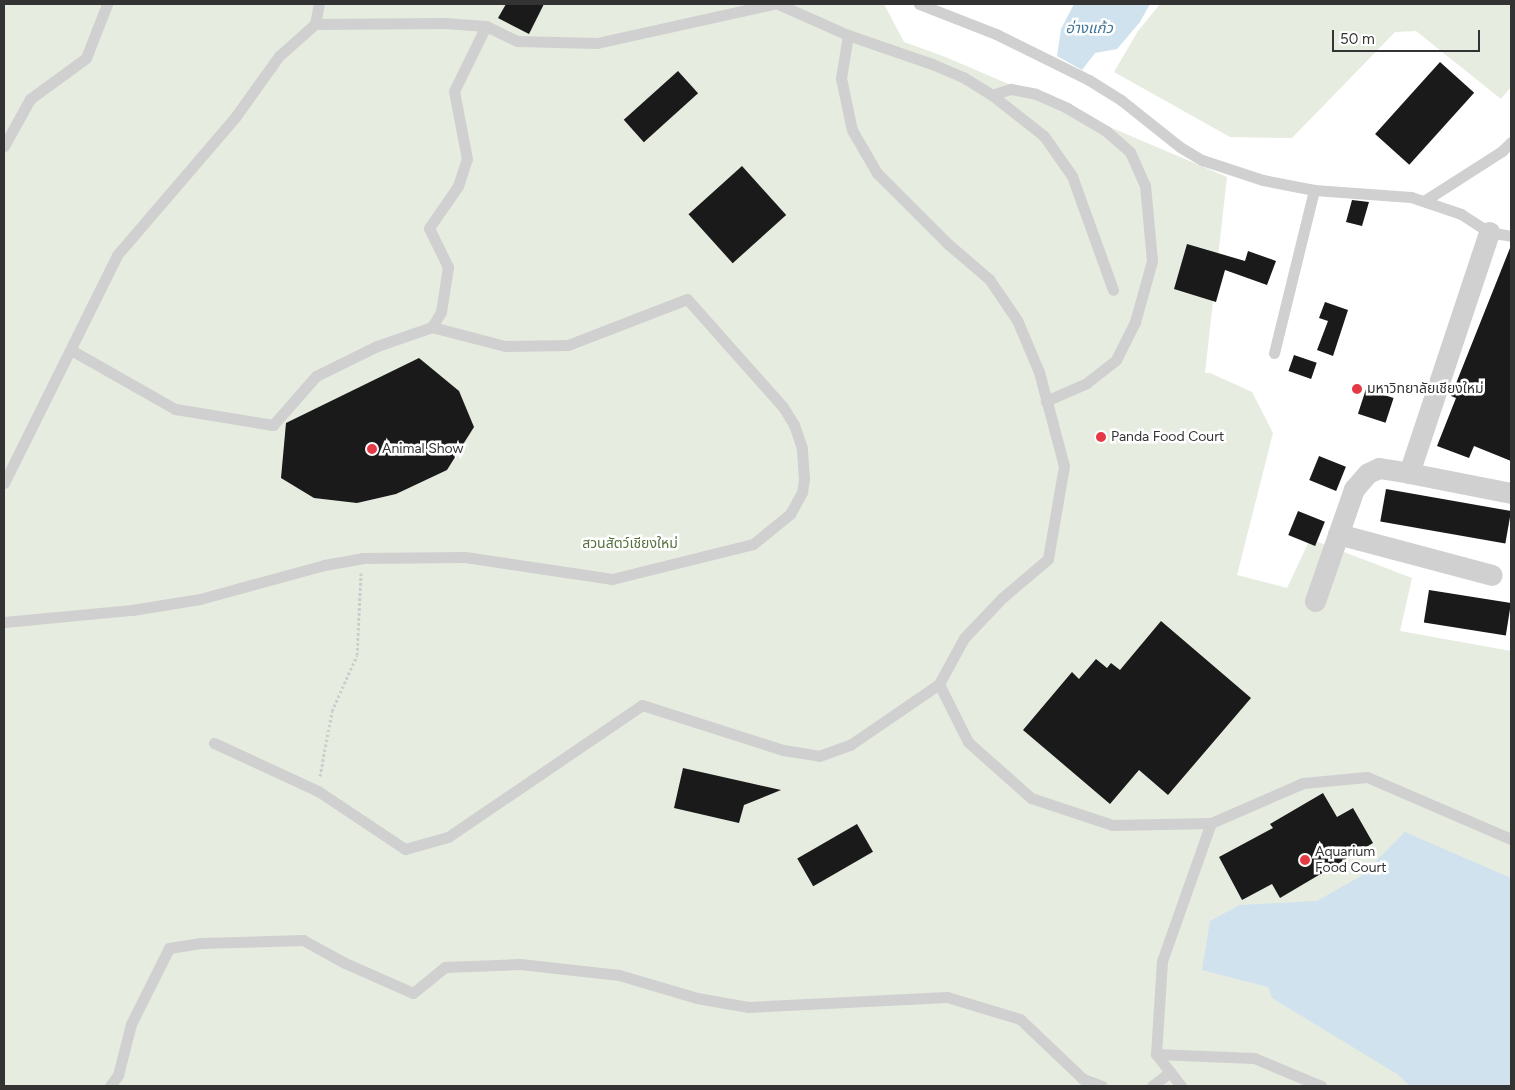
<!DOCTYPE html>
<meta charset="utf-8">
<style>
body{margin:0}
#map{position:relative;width:1515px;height:1090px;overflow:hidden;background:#fff;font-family:Figtree,"Noto Sans Thai",sans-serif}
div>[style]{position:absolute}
.green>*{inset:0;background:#e6ecdf}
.water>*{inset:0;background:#cfe2ee}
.building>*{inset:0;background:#1a1a1a;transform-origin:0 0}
.path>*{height:3px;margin-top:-1.5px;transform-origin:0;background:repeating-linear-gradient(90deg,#cdcdcd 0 2.5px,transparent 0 5px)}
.lane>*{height:11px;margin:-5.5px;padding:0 5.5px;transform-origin:5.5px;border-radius:5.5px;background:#d0d0d0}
.street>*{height:21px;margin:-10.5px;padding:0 10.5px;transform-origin:10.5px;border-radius:10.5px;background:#d0d0d0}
.dots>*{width:14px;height:14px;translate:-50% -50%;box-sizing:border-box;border:2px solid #fff;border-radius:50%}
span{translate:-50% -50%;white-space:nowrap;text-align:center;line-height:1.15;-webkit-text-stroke:5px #fff;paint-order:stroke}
.poi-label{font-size:14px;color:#333}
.left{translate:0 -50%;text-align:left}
.park-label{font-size:14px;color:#56703f}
.water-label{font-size:15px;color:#3f7597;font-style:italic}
.frame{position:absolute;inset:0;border:5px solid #333;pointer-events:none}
.scale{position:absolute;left:1332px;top:30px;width:148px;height:22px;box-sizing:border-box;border:2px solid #333;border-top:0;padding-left:6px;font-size:15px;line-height:18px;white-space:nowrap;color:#333;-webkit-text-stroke:4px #fff;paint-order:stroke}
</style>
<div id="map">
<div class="green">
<div style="clip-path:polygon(4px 4px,884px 4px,904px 42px,943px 56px,1227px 177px,1205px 373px,1210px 373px,1252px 392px,1273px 433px,1237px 575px,1287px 588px,1310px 539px,1412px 578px,1400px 631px,1511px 651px,1511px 1086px,4px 1086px)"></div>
<div style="clip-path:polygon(1160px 4px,1511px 4px,1511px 87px,1501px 99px,1416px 31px,1395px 32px,1292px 138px,1230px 137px,1114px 72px,1138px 31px)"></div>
</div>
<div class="water">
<div style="clip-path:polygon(1074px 4px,1150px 4px,1140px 22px,1117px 49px,1095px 53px,1082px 70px,1057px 56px,1061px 29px)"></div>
<div style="clip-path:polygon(1405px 832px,1511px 878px,1511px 1086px,1410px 1086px,1397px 1074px,1272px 998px,1268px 987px,1202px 970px,1210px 921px,1240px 905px,1317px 901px,1361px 876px)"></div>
</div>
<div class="building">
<div style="clip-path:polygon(506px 4px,544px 4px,529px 34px,498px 18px)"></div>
<div style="left:1440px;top:62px;width:46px;height:97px;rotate:42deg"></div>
<div style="left:678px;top:71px;width:30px;height:73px;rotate:48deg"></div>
<div style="left:742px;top:166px;width:66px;height:72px;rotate:48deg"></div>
<div style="clip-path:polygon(1352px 200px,1369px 202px,1362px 226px,1346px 222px)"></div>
<div style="clip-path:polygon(1187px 244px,1245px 261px,1248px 251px,1276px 261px,1267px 285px,1225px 270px,1216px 302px,1174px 289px)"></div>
<div style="clip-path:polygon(1510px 248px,1511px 461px,1474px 446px,1469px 458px,1437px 446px,1456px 398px,1451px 396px)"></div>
<div style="clip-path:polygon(1325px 302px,1348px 310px,1333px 356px,1317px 350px,1328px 321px,1319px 318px)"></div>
<div style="left:1294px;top:355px;width:24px;height:17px;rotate:19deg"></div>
<div style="clip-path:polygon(419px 358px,459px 391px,474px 427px,447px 470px,396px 494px,357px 503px,314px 498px,281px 478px,286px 423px)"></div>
<div style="left:1366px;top:389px;width:29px;height:26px;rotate:18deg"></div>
<div style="left:1319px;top:456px;width:29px;height:26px;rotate:22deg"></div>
<div style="left:1386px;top:489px;width:127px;height:33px;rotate:10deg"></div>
<div style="left:1298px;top:511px;width:29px;height:26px;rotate:22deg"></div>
<div style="left:1429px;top:590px;width:83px;height:33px;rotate:9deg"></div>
<div style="clip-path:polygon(1161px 621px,1251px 698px,1168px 795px,1139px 770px,1110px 804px,1023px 730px,1072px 672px,1079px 679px,1096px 659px,1107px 668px,1111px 663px,1120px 670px)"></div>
<div style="clip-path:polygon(683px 768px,781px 790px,744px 805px,739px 823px,674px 808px)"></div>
<div style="clip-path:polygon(1323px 793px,1337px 817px,1353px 808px,1373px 843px,1280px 898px,1272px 884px,1242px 900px,1219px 857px,1273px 828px,1270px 824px)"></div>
<div style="left:857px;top:824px;width:32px;height:69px;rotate:60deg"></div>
</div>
<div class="path">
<div style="left:320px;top:776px;width:66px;rotate:-79.5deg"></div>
<div style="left:332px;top:711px;width:61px;rotate:-65.9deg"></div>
<div style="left:357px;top:655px;width:82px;rotate:-87.2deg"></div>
</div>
<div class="lane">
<div style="left:778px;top:4px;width:77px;rotate:23.9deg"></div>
<div style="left:848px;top:35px;width:44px;rotate:99.2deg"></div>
<div style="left:841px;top:78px;width:53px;rotate:78.1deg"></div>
<div style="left:852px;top:130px;width:50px;rotate:59.8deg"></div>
<div style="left:877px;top:173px;width:100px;rotate:45deg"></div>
<div style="left:948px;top:244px;width:54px;rotate:40.5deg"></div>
<div style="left:989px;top:279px;width:50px;rotate:55.7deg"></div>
<div style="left:1017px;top:320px;width:56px;rotate:67.1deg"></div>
<div style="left:1039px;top:372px;width:97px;rotate:75.1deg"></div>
<div style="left:1064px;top:466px;width:94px;rotate:99.8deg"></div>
<div style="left:1048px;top:559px;width:60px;rotate:139.7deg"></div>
<div style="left:1002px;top:598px;width:55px;rotate:133.5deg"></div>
<div style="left:964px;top:638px;width:52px;rotate:118.5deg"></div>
<div style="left:939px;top:684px;width:65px;rotate:63.4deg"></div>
<div style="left:968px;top:742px;width:84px;rotate:41.6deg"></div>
<div style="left:1031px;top:798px;width:85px;rotate:18.4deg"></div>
<div style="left:1112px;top:825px;width:99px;rotate:-1.2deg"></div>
<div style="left:1211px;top:823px;width:100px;rotate:-23.5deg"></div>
<div style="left:1303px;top:783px;width:64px;rotate:-5.4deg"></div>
<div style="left:1367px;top:777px;width:157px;rotate:23.3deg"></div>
<div style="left:919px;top:4px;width:83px;rotate:21.3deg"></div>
<div style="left:996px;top:34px;width:104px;rotate:26.3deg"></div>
<div style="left:1089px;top:80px;width:38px;rotate:32deg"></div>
<div style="left:1121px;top:100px;width:75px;rotate:38.5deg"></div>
<div style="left:1180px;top:147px;width:26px;rotate:31deg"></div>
<div style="left:1202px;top:160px;width:64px;rotate:18.2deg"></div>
<div style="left:1263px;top:180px;width:52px;rotate:11.1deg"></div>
<div style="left:1314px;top:190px;width:97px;rotate:4.1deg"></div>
<div style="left:1411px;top:197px;width:53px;rotate:18.8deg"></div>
<div style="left:1461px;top:214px;width:33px;rotate:33deg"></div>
<div style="left:1489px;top:232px;width:22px;rotate:10deg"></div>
<div style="left:315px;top:24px;width:129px;rotate:-0.4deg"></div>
<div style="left:444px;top:23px;width:42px;rotate:4.1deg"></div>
<div style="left:486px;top:26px;width:34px;rotate:26deg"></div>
<div style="left:517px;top:41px;width:80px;rotate:1.4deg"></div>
<div style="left:597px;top:43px;width:180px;rotate:-12.5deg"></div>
<div style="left:848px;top:35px;width:89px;rotate:19deg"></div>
<div style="left:932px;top:64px;width:34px;rotate:23deg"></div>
<div style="left:963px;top:77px;width:34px;rotate:32deg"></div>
<div style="left:992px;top:95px;width:66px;rotate:38.3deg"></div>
<div style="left:1044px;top:136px;width:49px;rotate:55deg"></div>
<div style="left:1072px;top:176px;width:121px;rotate:70.2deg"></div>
<div style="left:992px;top:95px;width:20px;rotate:-18deg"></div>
<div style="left:1011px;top:89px;width:25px;rotate:11deg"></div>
<div style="left:1036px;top:94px;width:34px;rotate:24deg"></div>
<div style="left:1067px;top:108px;width:45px;rotate:30.5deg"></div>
<div style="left:1106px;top:131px;width:32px;rotate:41deg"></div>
<div style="left:1130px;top:152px;width:36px;rotate:66deg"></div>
<div style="left:1145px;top:185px;width:76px;rotate:84.7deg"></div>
<div style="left:1152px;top:261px;width:63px;rotate:105.6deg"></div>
<div style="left:1135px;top:322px;width:42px;rotate:116.6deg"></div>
<div style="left:1116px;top:360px;width:37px;rotate:142deg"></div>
<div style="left:1087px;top:383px;width:45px;rotate:156.3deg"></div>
<div style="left:4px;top:146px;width:54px;rotate:-61deg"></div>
<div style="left:30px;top:99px;width:69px;rotate:-36.2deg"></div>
<div style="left:86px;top:58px;width:58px;rotate:-68.7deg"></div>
<div style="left:1424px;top:201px;width:93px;rotate:-32.7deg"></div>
<div style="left:1502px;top:151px;width:13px;rotate:-45deg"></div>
<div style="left:432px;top:327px;width:17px;rotate:-59deg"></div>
<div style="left:441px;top:312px;width:46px;rotate:-81.2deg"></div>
<div style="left:448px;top:267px;width:43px;rotate:-116deg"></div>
<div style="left:429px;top:228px;width:51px;rotate:-55.4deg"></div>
<div style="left:458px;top:186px;width:28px;rotate:-72deg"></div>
<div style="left:467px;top:159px;width:69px;rotate:-100.8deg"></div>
<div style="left:454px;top:91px;width:72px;rotate:-63.8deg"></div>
<div style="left:1274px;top:353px;width:168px;rotate:-76.2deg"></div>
<div style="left:4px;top:483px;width:254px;rotate:-63.6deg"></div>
<div style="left:117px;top:255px;width:183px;rotate:-49.4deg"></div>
<div style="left:236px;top:116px;width:74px;rotate:-54.4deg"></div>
<div style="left:279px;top:56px;width:48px;rotate:-41.6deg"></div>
<div style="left:315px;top:24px;width:20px;rotate:-79deg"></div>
<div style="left:4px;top:622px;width:129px;rotate:-5.4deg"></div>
<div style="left:132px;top:610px;width:69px;rotate:-9.2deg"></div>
<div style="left:200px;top:599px;width:129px;rotate:-15.3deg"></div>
<div style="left:324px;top:565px;width:39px;rotate:-10deg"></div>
<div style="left:362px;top:558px;width:103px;rotate:-0.6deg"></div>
<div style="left:465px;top:557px;width:149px;rotate:8.5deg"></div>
<div style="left:612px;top:579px;width:145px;rotate:-13.9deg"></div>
<div style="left:753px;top:544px;width:48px;rotate:-39deg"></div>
<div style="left:790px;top:514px;width:25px;rotate:-61deg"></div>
<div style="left:802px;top:492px;width:13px;rotate:-81deg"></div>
<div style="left:804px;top:479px;width:31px;rotate:-94deg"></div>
<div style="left:802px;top:448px;width:24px;rotate:-109deg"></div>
<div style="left:794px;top:425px;width:21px;rotate:-121deg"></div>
<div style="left:783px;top:407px;width:144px;rotate:-131.6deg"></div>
<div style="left:687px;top:299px;width:128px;rotate:158.9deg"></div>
<div style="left:568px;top:345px;width:63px;rotate:179.1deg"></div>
<div style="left:505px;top:346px;width:75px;rotate:-165.4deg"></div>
<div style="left:432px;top:327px;width:58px;rotate:160.9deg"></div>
<div style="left:377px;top:346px;width:68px;rotate:153.8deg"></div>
<div style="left:316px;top:376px;width:65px;rotate:131.3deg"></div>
<div style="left:273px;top:425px;width:99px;rotate:-170.7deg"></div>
<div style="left:175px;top:409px;width:120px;rotate:-150.4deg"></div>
<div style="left:214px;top:743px;width:115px;rotate:24.8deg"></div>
<div style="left:318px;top:791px;width:105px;rotate:33.7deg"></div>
<div style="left:405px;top:849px;width:45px;rotate:-15.6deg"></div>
<div style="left:448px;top:837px;width:235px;rotate:-34.2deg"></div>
<div style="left:642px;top:705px;width:148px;rotate:17.7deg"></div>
<div style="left:783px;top:750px;width:36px;rotate:9deg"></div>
<div style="left:819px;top:756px;width:33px;rotate:-20deg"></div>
<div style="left:850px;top:745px;width:108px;rotate:-34.4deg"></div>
<div style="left:1156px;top:1054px;width:98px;rotate:2.3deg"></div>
<div style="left:1254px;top:1058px;width:73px;rotate:22.7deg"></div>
<div style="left:110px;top:1086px;width:14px;rotate:-54deg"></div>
<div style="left:118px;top:1075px;width:53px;rotate:-75.7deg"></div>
<div style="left:131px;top:1024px;width:85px;rotate:-63.4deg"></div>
<div style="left:169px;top:948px;width:32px;rotate:-9deg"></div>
<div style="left:201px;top:943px;width:102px;rotate:-1.7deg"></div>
<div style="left:303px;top:940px;width:48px;rotate:28.7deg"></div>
<div style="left:345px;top:963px;width:74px;rotate:23.8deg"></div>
<div style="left:413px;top:993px;width:41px;rotate:-39.1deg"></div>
<div style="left:445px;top:967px;width:75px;rotate:-2.3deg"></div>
<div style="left:520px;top:964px;width:100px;rotate:6.3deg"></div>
<div style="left:619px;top:975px;width:81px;rotate:16.4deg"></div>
<div style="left:697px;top:998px;width:52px;rotate:10deg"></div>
<div style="left:748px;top:1007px;width:199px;rotate:-2.9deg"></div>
<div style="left:947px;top:997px;width:76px;rotate:16.8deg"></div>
<div style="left:1020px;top:1019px;width:87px;rotate:43.6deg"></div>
<div style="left:1083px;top:1079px;width:20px;rotate:20deg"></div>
<div style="left:1152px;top:1086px;width:23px;rotate:-38deg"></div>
<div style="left:1181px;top:1086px;width:41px;rotate:-128deg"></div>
<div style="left:1156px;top:1054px;width:93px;rotate:-86.3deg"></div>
<div style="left:1162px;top:961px;width:146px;rotate:-70.5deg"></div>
</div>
<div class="street">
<div style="left:1409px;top:473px;width:254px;rotate:-71.6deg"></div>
<div style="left:1338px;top:534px;width:159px;rotate:14.9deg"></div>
<div style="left:1315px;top:601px;width:119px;rotate:-70.8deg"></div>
<div style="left:1354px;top:489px;width:21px;rotate:-49deg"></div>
<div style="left:1368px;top:473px;width:12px;rotate:-24deg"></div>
<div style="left:1379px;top:468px;width:30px;rotate:9deg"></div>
<div style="left:1409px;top:473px;width:104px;rotate:11.1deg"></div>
</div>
<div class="dots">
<div style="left:1357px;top:389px;background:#e63946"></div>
<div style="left:1101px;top:437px;background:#e63946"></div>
<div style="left:372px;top:449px;background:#e63946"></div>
<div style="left:1305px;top:860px;background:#e63946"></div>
</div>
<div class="poi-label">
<span class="left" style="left:1367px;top:389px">มหาวิทยาลัยเชียงใหม่</span>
<span class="left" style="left:1111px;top:437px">Panda Food Court</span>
<span class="left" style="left:382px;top:449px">Animal Show</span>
<span class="left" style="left:1315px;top:860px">Aquarium<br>Food Court</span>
</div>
<div class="park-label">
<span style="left:630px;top:544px">สวนสัตว์เชียงใหม่</span>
</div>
<div class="water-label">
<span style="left:1089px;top:29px">อ่างแก้ว</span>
</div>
<div class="frame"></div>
<div class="scale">50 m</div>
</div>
